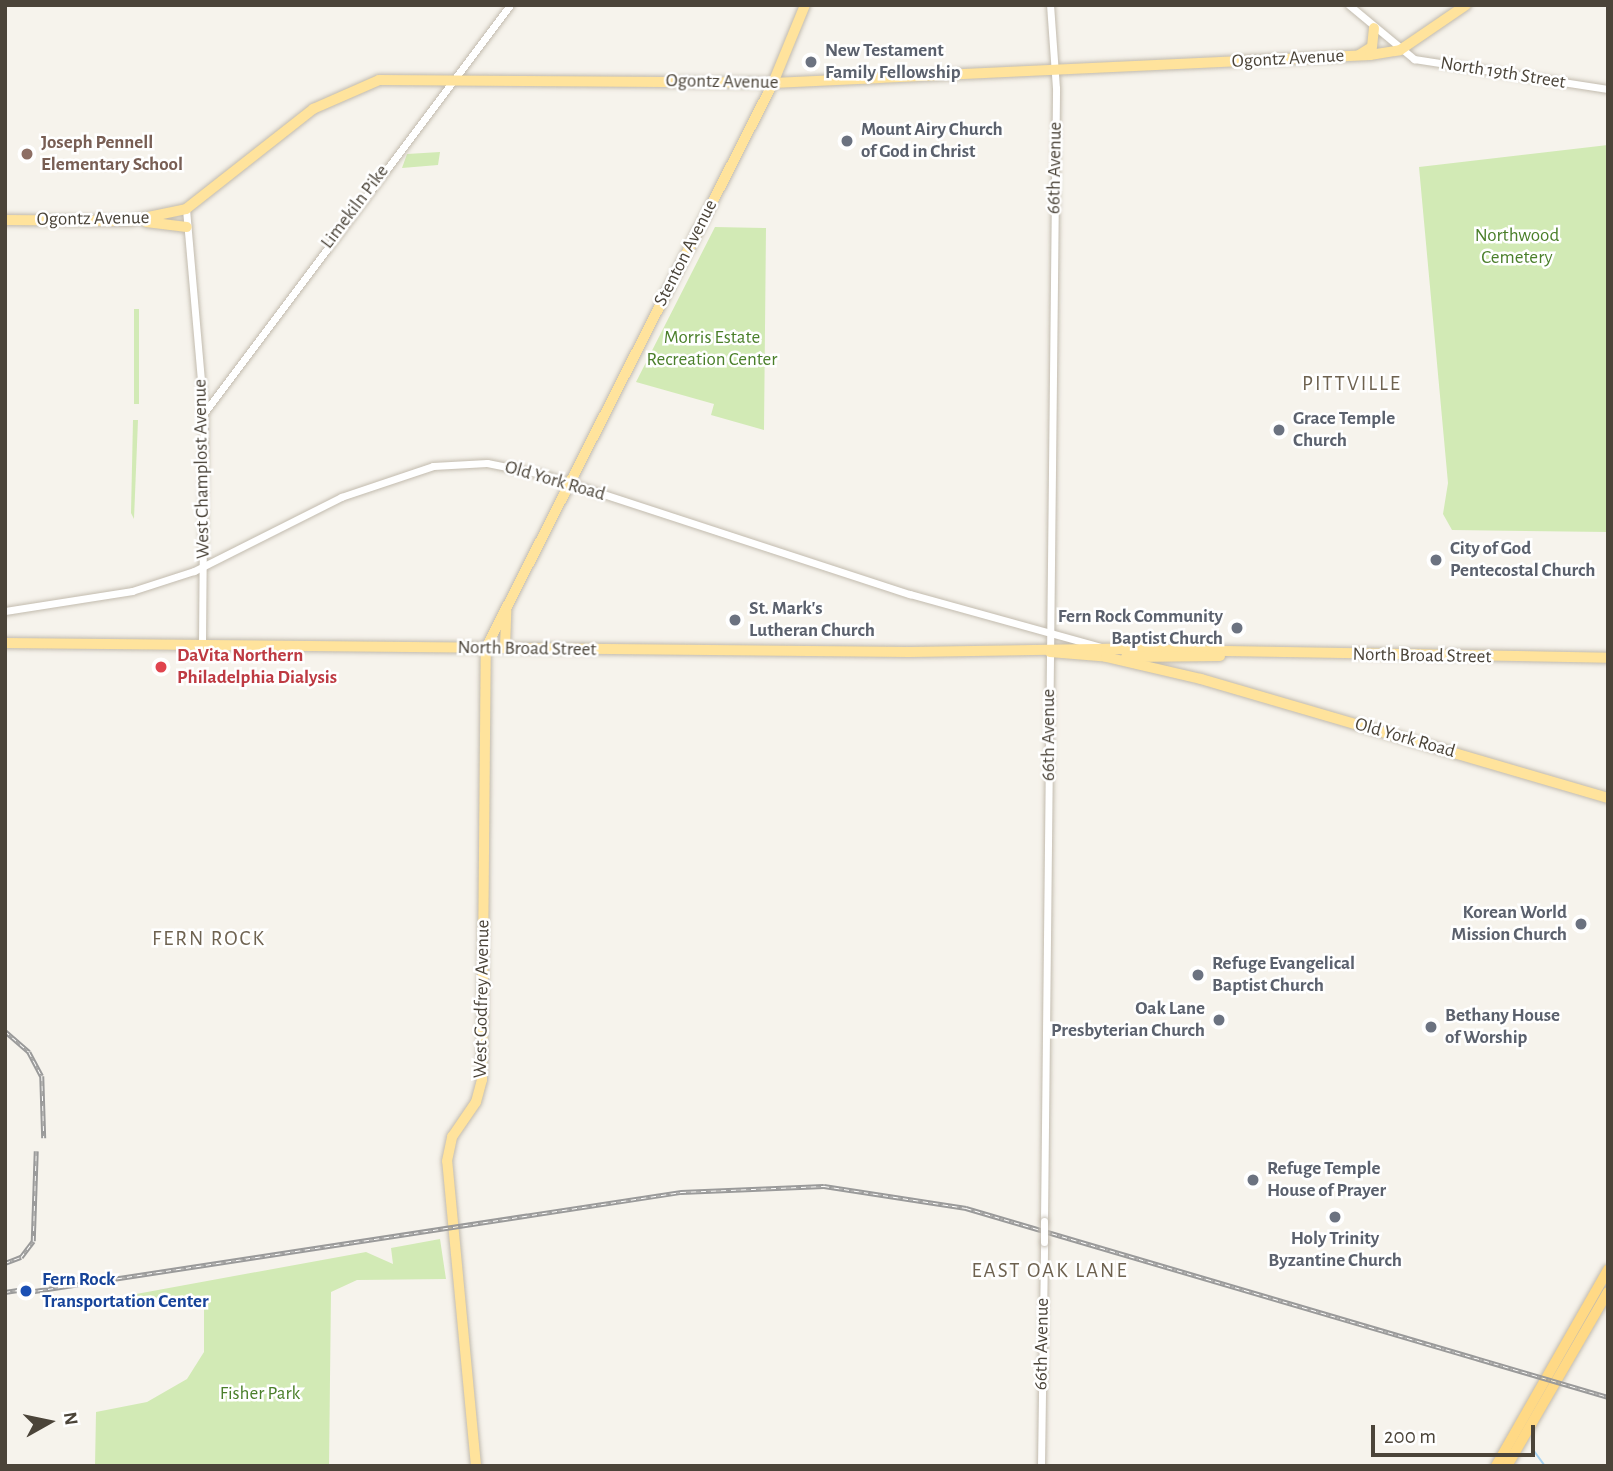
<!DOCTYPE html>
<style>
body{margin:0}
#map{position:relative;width:1613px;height:1471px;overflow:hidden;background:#f6f3ec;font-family:"Alegreya Sans",sans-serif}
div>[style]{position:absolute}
.green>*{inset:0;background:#d2eab5;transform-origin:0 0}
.stream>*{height:2px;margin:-1px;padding:0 1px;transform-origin:1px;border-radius:1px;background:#a9d4f2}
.roads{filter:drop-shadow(0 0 2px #c2bbae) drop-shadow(0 0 2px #c2bbae)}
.tertiary>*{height:7px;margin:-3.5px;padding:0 3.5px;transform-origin:3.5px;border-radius:3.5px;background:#fff}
.primary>*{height:10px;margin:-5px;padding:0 5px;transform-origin:5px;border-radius:5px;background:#ffe39c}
.trunk>*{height:10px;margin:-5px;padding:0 5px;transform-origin:5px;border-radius:5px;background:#ffd985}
.rail>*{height:4.5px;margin-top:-2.25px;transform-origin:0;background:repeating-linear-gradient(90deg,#fff 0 5px,#9a9a9a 0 10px);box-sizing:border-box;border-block:2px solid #9a9a9a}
.bridges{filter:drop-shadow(0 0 2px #c2bbae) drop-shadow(0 0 2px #c2bbae)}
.tertiary-bridge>*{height:7px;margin:-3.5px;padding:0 3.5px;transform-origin:3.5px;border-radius:3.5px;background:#fff}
.dots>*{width:19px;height:19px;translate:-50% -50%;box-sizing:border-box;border:4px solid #fff;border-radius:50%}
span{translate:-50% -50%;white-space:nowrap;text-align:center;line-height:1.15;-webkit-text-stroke:5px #fff;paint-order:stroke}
.worship-label{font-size:19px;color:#5b616d;font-weight:700}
.left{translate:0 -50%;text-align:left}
.right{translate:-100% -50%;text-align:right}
.street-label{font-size:19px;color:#4b4439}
.education-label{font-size:19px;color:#785e54;font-weight:700}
.park-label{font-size:19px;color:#4a7f2a}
.health-label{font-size:19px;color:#be3a42;font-weight:700}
.transit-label{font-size:19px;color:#164399;font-weight:700}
.neighbourhood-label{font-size:21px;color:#6e6250;letter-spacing:2px}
.frame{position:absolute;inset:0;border:7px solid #4b4439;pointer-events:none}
.north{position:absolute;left:14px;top:1387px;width:70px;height:70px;-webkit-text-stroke:5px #fff;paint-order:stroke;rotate:81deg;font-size:19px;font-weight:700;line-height:28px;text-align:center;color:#4b4439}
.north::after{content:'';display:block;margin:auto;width:24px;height:32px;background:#4b4439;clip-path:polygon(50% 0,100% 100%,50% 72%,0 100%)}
.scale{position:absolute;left:1371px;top:1425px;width:164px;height:32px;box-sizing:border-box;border:4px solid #4b4439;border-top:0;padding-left:9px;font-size:21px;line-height:24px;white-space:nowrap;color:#4b4439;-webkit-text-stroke:5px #fff;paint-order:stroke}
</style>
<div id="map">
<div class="green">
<div style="clip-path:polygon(1608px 145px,1608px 532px,1452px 530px,1443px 514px,1448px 483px,1419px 167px)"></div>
<div style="clip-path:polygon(440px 152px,438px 165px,402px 168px,407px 154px)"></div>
<div style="clip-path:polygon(715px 227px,766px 228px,764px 430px,711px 415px,714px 404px,636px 382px)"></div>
<div style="left:134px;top:309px;width:5px;height:95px"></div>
<div style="clip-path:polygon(133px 420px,138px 420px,134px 519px,131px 513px)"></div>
<div style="clip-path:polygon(440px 1239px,446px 1279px,357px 1280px,331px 1292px,329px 1466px,95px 1466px,96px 1412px,147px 1402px,187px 1379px,204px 1352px,204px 1296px,109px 1299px,366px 1252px,393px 1264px,391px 1248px)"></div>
</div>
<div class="stream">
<div style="left:1534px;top:1451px;width:19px;rotate:54deg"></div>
</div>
<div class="roads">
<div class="tertiary">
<div style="left:1349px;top:5px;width:85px;rotate:39.7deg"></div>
<div style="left:1414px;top:59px;width:196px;rotate:8.8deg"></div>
<div style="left:186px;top:209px;width:205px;rotate:85deg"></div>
<div style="left:204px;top:413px;width:232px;rotate:90.5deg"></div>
<div style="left:204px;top:413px;width:510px;rotate:-53.13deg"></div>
<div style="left:5px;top:611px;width:129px;rotate:-8.9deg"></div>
<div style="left:132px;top:591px;width:65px;rotate:-17.9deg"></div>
<div style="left:194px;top:571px;width:165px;rotate:-26.7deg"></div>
<div style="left:341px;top:497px;width:97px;rotate:-18.6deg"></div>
<div style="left:433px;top:466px;width:54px;rotate:-3.2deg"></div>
<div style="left:487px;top:463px;width:56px;rotate:11.3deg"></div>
<div style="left:542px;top:474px;width:387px;rotate:18.1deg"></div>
<div style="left:910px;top:594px;width:198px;rotate:15.5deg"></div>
<div style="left:1044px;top:1221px;width:1133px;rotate:-89.39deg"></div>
<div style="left:1056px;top:88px;width:83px;rotate:-94.1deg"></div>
<div style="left:1041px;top:1466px;width:224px;rotate:-89.2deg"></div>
</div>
<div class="primary">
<div style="left:1359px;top:55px;width:15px;rotate:-32deg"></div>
<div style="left:1372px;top:47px;width:19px;rotate:-84deg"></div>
<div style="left:5px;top:220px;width:124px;rotate:0.5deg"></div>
<div style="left:129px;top:221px;width:58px;rotate:-11.9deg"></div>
<div style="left:186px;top:209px;width:162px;rotate:-38.2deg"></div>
<div style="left:313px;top:109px;width:72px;rotate:-23.7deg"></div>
<div style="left:379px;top:80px;width:394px;rotate:0.4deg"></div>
<div style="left:773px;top:83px;width:598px;rotate:-2.69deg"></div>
<div style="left:1370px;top:55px;width:30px;rotate:-9deg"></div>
<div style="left:1400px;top:50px;width:80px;rotate:-34.3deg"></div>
<div style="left:146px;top:222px;width:41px;rotate:7deg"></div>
<div style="left:5px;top:643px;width:904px;rotate:0.57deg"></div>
<div style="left:909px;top:652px;width:201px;rotate:-0.9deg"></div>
<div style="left:1110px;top:649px;width:498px;rotate:1deg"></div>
<div style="left:505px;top:648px;width:37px;rotate:-88deg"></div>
<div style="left:1050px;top:652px;width:61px;rotate:4.7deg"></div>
<div style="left:1106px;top:657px;width:98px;rotate:13deg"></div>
<div style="left:1201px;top:679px;width:424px;rotate:16.3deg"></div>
<div style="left:1126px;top:657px;width:94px;rotate:-0.6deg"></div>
<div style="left:476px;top:1466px;width:306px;rotate:-95.4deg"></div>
<div style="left:447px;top:1161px;width:25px;rotate:-78deg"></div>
<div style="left:452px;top:1137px;width:42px;rotate:-55.6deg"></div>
<div style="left:476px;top:1102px;width:23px;rotate:-75deg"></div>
<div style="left:482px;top:1080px;width:432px;rotate:-89.5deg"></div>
<div style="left:486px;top:648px;width:634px;rotate:-63.07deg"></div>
<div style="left:773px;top:83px;width:84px;rotate:-67.7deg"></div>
</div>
<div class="trunk">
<div style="left:1496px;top:1466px;width:226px;rotate:-60.3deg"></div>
<div style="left:1507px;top:1466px;width:201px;rotate:-59.9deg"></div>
</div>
</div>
<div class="rail">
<div style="left:5px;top:1031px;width:32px;rotate:41deg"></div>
<div style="left:29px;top:1052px;width:27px;rotate:62deg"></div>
<div style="left:42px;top:1076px;width:62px;rotate:88.2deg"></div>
<div style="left:5px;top:1263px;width:17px;rotate:-21deg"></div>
<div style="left:21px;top:1257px;width:20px;rotate:-53deg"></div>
<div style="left:33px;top:1241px;width:90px;rotate:-88.1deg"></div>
<div style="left:5px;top:1292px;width:18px;rotate:-9deg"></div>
<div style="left:28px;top:1292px;width:661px;rotate:-8.71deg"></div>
<div style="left:681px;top:1192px;width:143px;rotate:-2.4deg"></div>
<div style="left:824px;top:1186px;width:144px;rotate:8.8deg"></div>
<div style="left:966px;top:1208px;width:669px;rotate:16.4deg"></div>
</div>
<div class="bridges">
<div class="tertiary-bridge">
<div style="left:1044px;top:1242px;width:21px;rotate:-90deg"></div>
</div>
</div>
<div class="dots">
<div style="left:811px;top:62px;background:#6b7280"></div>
<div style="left:847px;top:141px;background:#6b7280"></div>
<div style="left:27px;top:154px;background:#8d6e63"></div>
<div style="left:1279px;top:430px;background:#6b7280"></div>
<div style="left:1436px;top:560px;background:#6b7280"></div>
<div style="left:735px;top:620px;background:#6b7280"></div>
<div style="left:1237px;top:628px;background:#6b7280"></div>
<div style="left:161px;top:667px;background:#e0444e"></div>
<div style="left:1581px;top:924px;background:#6b7280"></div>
<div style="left:1198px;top:975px;background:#6b7280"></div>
<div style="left:1219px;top:1020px;background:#6b7280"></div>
<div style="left:1431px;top:1027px;background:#6b7280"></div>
<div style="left:1253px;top:1180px;background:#6b7280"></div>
<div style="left:1335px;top:1217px;background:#6b7280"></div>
<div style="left:26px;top:1291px;background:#1a4fb4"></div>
</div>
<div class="worship-label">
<span class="left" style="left:825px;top:62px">New Testament<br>Family Fellowship</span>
<span class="left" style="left:861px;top:141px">Mount Airy Church<br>of God in Christ</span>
<span class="left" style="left:1293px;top:430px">Grace Temple<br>Church</span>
<span class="left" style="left:1450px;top:560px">City of God<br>Pentecostal Church</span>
<span class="left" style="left:749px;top:620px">St. Mark's<br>Lutheran Church</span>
<span class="right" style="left:1223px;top:628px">Fern Rock Community<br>Baptist Church</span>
<span class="right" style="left:1567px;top:924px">Korean World<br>Mission Church</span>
<span class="left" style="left:1212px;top:975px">Refuge Evangelical<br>Baptist Church</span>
<span class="right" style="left:1205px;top:1020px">Oak Lane<br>Presbyterian Church</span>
<span class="left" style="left:1445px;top:1027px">Bethany House<br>of Worship</span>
<span class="left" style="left:1267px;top:1180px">Refuge Temple<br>House of Prayer</span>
<span style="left:1335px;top:1250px">Holy Trinity<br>Byzantine Church</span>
</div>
<div class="street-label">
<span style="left:1288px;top:59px;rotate:-3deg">Ogontz Avenue</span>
<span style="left:1503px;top:73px;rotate:9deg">North 19th Street</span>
<span style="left:722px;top:82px;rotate:1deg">Ogontz Avenue</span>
<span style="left:1055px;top:168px;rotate:-89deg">66th Avenue</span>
<span style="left:355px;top:207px;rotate:-53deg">Limekiln Pike</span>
<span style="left:93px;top:219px;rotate:-1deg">Ogontz Avenue</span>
<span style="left:686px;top:253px;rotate:-63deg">Stenton Avenue</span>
<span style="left:202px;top:469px;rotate:-91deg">West Champlost Avenue</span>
<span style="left:555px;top:481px;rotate:16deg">Old York Road</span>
<span style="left:527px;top:649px;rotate:1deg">North Broad Street</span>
<span style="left:1422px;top:656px;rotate:1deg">North Broad Street</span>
<span style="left:1049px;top:735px;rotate:-90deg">66th Avenue</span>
<span style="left:1405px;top:738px;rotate:16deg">Old York Road</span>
<span style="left:482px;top:999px;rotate:-89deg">West Godfrey Avenue</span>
<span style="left:1042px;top:1344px;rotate:-89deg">66th Avenue</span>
</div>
<div class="education-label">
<span class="left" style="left:41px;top:154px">Joseph Pennell<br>Elementary School</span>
</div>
<div class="park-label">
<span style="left:1517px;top:247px">Northwood<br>Cemetery</span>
<span style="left:712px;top:349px">Morris Estate<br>Recreation Center</span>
<span style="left:260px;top:1394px">Fisher Park</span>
</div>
<div class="health-label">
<span class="left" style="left:177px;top:667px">DaVita Northern<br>Philadelphia Dialysis</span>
</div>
<div class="transit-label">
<span class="left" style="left:42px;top:1291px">Fern Rock<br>Transportation Center</span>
</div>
<div class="neighbourhood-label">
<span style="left:1352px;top:384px">PITTVILLE</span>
<span style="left:209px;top:939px">FERN ROCK</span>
<span style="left:1050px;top:1271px">EAST OAK LANE</span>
</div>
<div class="frame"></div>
<div class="north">N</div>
<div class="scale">200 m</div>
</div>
